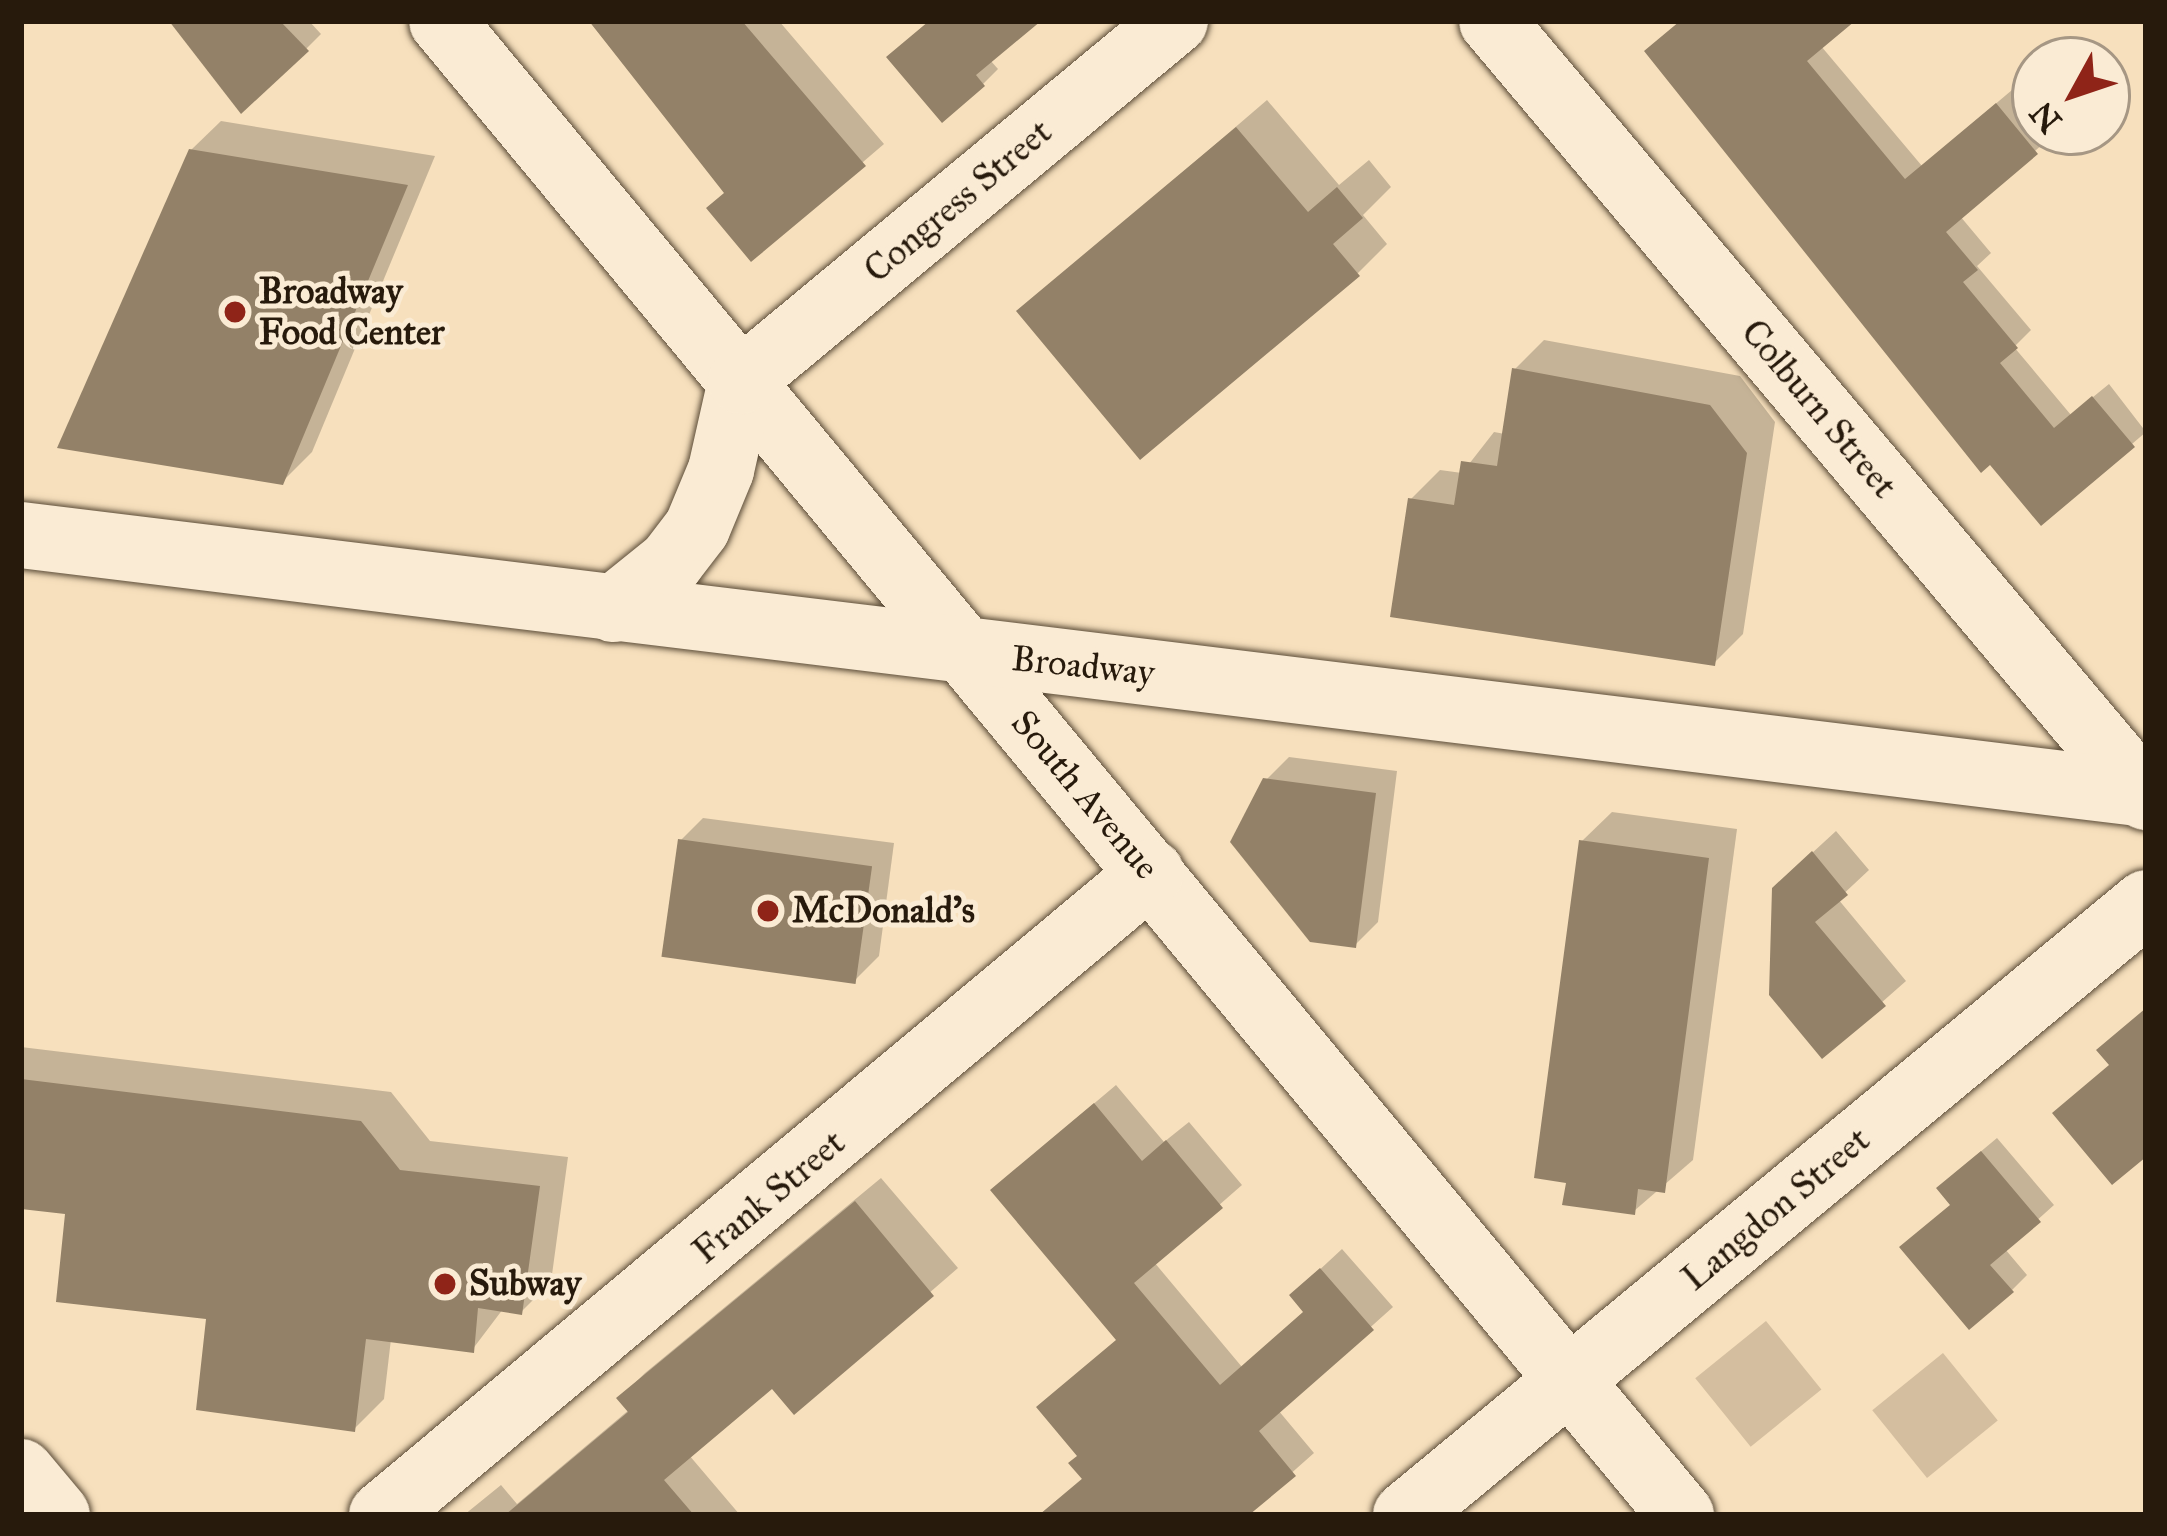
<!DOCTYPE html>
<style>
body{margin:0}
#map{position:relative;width:2167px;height:1536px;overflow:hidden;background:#f7e0bd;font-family:"IM FELL Great Primer",serif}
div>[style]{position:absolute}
.green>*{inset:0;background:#d4be9f;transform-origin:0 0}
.shadow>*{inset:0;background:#0003}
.building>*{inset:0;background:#938168;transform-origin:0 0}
.roads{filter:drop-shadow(0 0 3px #5b4c38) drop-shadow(0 0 3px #5b4c38)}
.minor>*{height:66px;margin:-33px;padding:0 33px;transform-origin:33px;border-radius:33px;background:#faebd4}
.dots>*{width:33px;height:33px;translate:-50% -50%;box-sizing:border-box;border:6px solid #faebd4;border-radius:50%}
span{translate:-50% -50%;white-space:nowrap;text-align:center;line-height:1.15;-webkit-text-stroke:10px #faebd4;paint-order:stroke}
.street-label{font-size:36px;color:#271a0c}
.poi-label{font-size:36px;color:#271a0c;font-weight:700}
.left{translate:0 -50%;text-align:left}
.frame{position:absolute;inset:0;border:24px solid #271a0c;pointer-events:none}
.north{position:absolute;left:2011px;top:36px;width:120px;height:120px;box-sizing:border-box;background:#faebd4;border:3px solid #a69784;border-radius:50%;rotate:230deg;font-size:33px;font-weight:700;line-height:48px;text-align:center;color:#271a0c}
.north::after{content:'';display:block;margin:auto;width:42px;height:54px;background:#8f2418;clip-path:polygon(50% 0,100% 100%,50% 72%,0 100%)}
</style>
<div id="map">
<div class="green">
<div style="left:1766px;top:1321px;width:88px;height:91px;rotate:51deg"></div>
<div style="left:1943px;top:1353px;width:87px;height:91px;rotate:51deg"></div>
</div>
<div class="shadow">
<div style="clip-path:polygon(172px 21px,309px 21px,321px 34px,306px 49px)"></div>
<div style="clip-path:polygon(589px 21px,779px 21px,884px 144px,752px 257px,727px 191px)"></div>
<div style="clip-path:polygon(931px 21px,1036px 21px,990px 60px,998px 69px,983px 84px)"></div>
<div style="clip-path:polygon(1681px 21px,1850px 21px,1821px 46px,1922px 166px,2012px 90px,2035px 117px,2035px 132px,2051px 137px,1960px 216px,1991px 253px,1977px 266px,2031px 330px,2014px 347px,2071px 415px,2109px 384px,2146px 432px,2042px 521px)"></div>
<div style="clip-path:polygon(1267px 100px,1339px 185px,1369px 160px,1391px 187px,1363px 215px,1387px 244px,1358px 273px,1020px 312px)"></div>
<div style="clip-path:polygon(221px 121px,435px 156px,312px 452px,282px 482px,191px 150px)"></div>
<div style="clip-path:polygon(1544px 340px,1740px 376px,1775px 422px,1743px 634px,1714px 663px,1411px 499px,1440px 470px,1462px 473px,1494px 432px,1505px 434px,1515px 369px)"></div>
<div style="clip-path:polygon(1289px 757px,1397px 771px,1378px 922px,1355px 945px,1266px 780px)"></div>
<div style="clip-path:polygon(1612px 812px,1737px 829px,1693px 1160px,1634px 1211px,1582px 841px)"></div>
<div style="clip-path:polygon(703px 818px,894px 843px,879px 956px,856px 979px,680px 841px)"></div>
<div style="clip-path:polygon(1836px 831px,1869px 870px,1838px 899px,1906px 981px,1822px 1055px,1798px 866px)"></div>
<div style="clip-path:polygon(21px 1047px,391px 1092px,430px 1141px,568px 1157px,551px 1282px,521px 1312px,503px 1309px,472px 1350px,391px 1339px,384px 1399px,354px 1429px,68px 1212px,21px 1206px)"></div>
<div style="clip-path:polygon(1116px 1085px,1164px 1142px,1189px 1122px,1242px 1185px,1154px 1262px,1242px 1367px,1306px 1310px,1314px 1275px,1342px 1249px,1393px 1307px,1278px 1410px,1314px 1453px,1244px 1515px,1039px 1515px,1084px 1477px,1080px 1455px,1118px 1338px,1015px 1170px)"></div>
<div style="clip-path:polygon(1997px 1138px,2054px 1205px,2005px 1249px,2027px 1275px,2012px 1290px,1919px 1233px,1953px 1203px,1955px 1173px)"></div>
<div style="clip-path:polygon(881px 1178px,958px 1268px,794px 1410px,773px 1385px,689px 1455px,740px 1515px,464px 1515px,501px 1485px,517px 1504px,630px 1409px,620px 1398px,645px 1373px)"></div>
</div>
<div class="building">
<div style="clip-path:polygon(169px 21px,280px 21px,309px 51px,241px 114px)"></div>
<div style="clip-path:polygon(589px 21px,742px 21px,866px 166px,751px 262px,706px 208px,724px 193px)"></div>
<div style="clip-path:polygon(929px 21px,1041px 21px,976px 75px,985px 86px,942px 123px,886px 57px)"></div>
<div style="clip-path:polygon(1680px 21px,1855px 21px,1807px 61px,1905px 179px,1996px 103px,2038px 154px,1946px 232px,1978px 270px,1963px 282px,2018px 348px,2000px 363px,2054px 428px,2092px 396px,2135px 447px,2041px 526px,1990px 465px,1981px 473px,1644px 51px)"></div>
<div style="clip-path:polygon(1236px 127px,1308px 212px,1337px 187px,1363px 218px,1333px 244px,1360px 276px,1140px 460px,1016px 311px)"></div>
<div style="clip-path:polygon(189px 149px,408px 185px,283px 485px,57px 448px)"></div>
<div style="clip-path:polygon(1512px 368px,1710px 405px,1747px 453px,1715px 666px,1390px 617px,1408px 498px,1454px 505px,1461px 461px,1497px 466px)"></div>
<div style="clip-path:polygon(1263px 778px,1376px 793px,1356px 948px,1310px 942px,1230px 842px)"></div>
<div style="left:678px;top:839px;width:196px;height:119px;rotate:8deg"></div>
<div style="clip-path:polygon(1579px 840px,1709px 858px,1665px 1193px,1638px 1189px,1635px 1215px,1562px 1205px,1566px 1183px,1534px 1178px)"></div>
<div style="clip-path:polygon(1812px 851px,1848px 895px,1815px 922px,1886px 1006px,1822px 1059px,1769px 995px,1772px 888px)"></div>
<div style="clip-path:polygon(2146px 1008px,2146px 1157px,2112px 1185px,2052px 1113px,2109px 1065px,2096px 1050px)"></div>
<div style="clip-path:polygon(21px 1079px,361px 1121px,400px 1170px,540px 1186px,522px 1315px,478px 1308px,474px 1353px,366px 1339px,355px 1432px,196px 1410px,206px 1319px,56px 1302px,65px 1214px,21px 1209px)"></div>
<div style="clip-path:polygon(1094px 1103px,1142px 1161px,1166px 1140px,1223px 1208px,1134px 1283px,1220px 1385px,1303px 1312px,1289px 1295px,1320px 1268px,1374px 1330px,1259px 1431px,1296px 1476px,1249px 1515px,1039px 1515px,1082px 1479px,1068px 1463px,1077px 1456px,1036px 1407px,1116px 1340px,990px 1190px)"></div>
<div style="clip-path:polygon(1981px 1151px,2041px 1222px,1990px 1265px,2014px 1292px,1969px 1330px,1899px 1247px,1950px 1205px,1936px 1188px)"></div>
<div style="clip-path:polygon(855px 1201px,934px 1296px,794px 1415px,772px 1389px,664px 1480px,694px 1515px,505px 1515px,628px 1412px,616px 1398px)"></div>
</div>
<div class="roads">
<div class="minor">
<div style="left:442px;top:21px;width:1941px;rotate:50.33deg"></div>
<div style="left:1492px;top:21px;width:1015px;rotate:49.88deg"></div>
<div style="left:21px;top:535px;width:2141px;rotate:6.95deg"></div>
<div style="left:613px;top:609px;width:75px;rotate:-39deg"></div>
<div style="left:671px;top:562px;width:43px;rotate:-52.6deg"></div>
<div style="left:697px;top:528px;width:63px;rotate:-67.5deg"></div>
<div style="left:721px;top:470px;width:91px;rotate:-77.3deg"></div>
<div style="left:741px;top:381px;width:564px;rotate:-39.68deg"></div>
<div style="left:21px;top:1472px;width:56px;rotate:50.1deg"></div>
<div style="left:382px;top:1515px;width:1002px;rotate:-39.86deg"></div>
<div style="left:1406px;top:1515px;width:960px;rotate:-39.59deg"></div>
</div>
</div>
<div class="dots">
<div style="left:235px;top:312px;background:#8f2418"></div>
<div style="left:768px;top:911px;background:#8f2418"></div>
<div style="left:445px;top:1284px;background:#8f2418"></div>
</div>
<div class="street-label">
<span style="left:958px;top:201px;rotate:-40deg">Congress Street</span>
<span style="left:1819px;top:409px;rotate:50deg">Colburn Street</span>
<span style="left:1083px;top:666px;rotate:6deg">Broadway</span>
<span style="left:1085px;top:795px;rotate:50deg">South Avenue</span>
<span style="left:769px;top:1197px;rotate:-40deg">Frank Street</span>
<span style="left:1776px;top:1209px;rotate:-40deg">Langdon Street</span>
</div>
<div class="poi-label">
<span class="left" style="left:259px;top:312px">Broadway<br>Food Center</span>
<span class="left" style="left:792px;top:911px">McDonald's</span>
<span class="left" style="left:469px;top:1284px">Subway</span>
</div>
<div class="frame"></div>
<div class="north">N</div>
</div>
